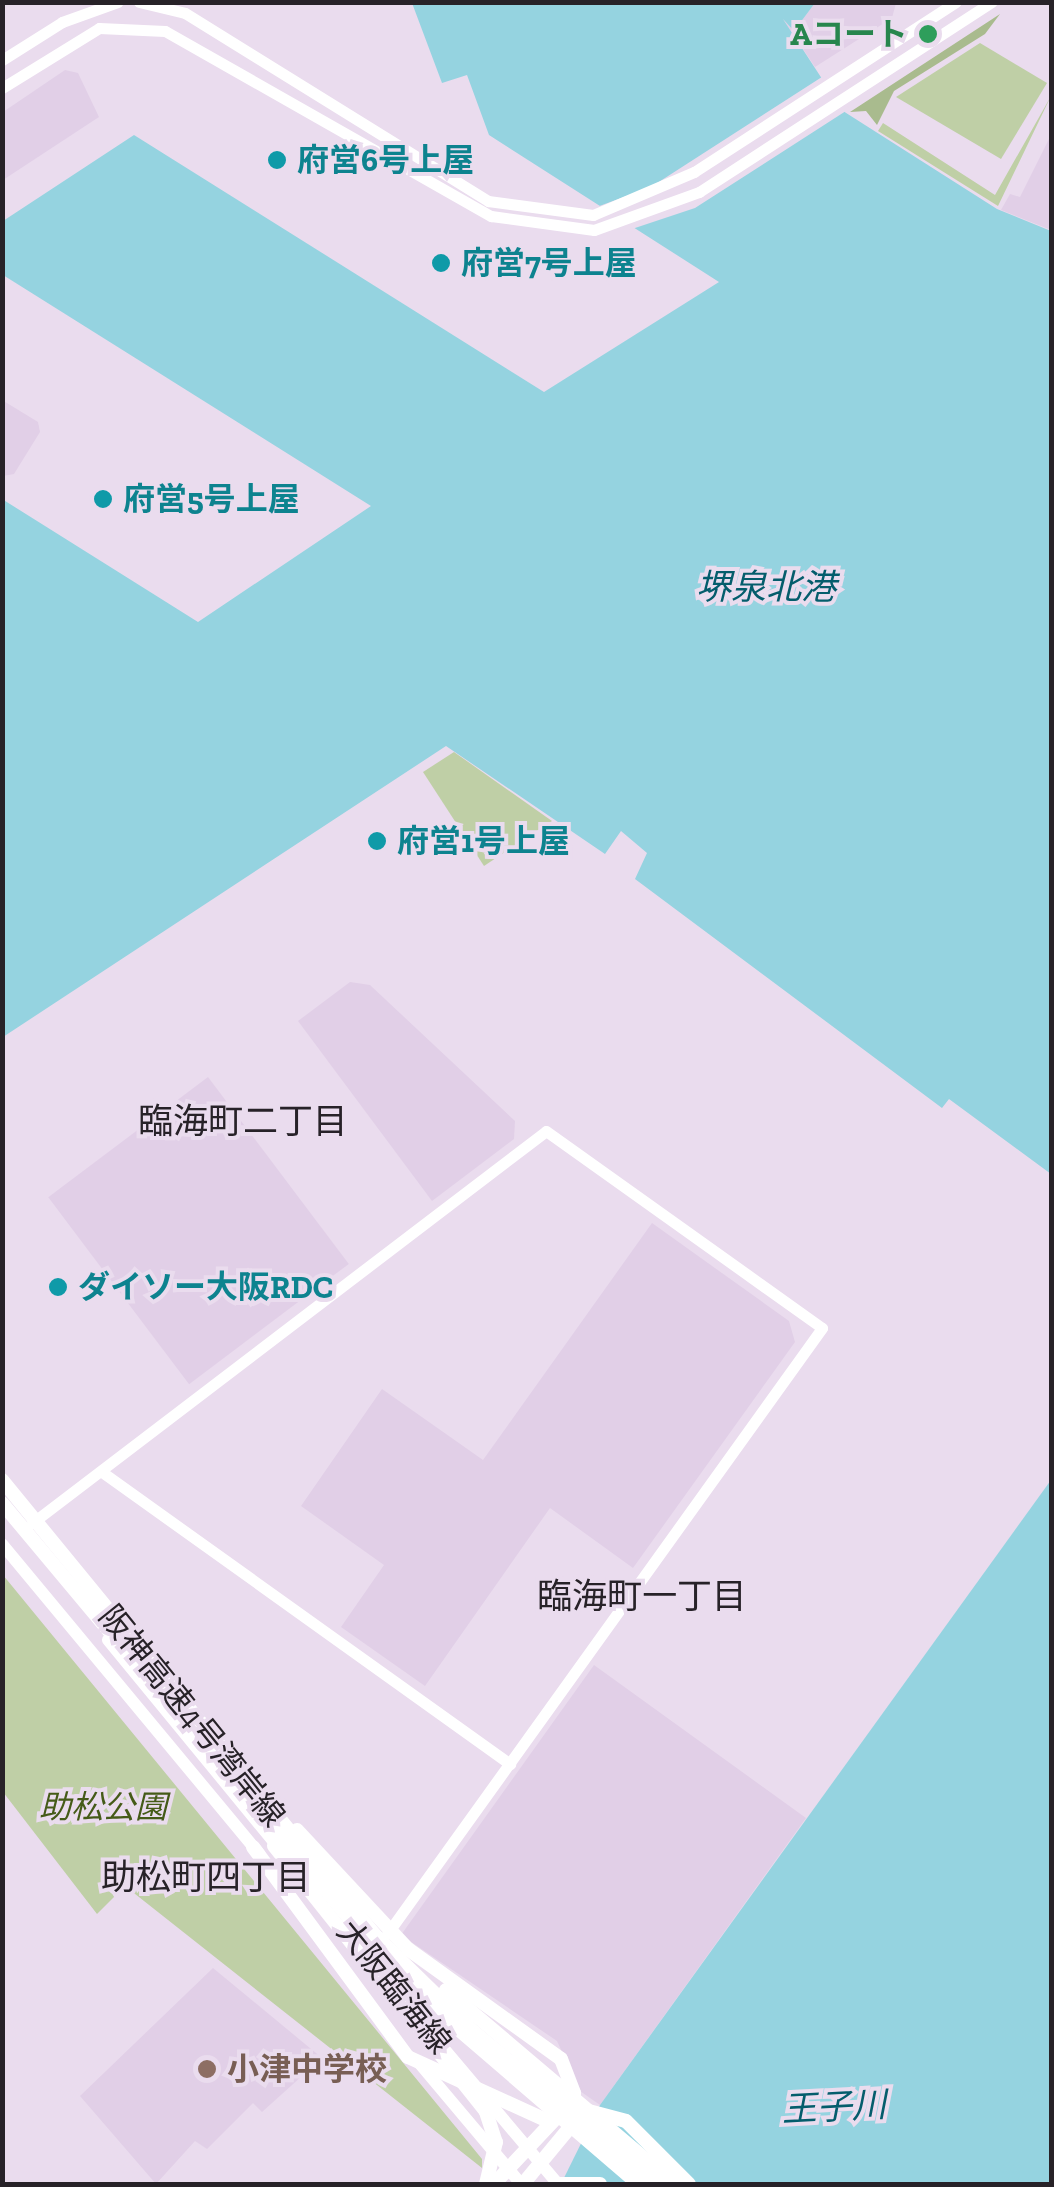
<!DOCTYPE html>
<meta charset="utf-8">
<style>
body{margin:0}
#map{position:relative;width:1054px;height:2187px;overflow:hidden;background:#eadcee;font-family:"Zilla Slab","Noto Sans JP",serif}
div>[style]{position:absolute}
.built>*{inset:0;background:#e1cfe7;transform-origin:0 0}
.green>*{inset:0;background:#bfcfa6}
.forest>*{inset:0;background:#a9bb8e}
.water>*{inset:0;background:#95d3e0}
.pier>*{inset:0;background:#eadcee}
.secondary>*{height:11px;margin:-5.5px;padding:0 5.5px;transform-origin:5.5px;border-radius:5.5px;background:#fff}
.primary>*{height:12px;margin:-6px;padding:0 6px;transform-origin:6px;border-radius:6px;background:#fff}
.highway>*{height:14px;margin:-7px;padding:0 7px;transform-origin:7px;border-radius:7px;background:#fff}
.dots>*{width:28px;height:28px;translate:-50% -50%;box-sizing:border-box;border:5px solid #eadcee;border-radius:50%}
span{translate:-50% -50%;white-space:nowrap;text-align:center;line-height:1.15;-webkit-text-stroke:8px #eadcee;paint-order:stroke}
.leisure-label{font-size:32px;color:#27864d;font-weight:700}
.right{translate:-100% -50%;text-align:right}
.culture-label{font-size:32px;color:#0d838f;font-weight:700}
.left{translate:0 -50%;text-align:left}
.street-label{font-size:32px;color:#272228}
.park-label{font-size:32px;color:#455b18;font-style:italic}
.education-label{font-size:32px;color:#785e54;font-weight:700}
.water-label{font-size:35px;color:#045d6c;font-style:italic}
.neighbourhood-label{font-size:35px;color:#272228}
.frame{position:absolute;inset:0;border:5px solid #272228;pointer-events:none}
</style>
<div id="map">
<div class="built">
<div style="clip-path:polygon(815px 3px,822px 5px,896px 3px,892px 18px,815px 67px,783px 19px,794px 31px)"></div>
<div style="clip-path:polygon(65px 70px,78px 73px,99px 117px,3px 180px,3px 112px)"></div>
<div style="clip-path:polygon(1051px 135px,1051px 230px,1001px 210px,1010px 194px,1020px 197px)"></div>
<div style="clip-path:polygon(2px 400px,38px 422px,40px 432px,14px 474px,3px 476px)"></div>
<div style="clip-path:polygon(350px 982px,370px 985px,515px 1121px,514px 1139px,432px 1201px,298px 1021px)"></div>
<div style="left:208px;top:1077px;width:234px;height:200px;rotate:53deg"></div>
<div style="clip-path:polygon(652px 1223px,789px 1321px,795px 1342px,633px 1568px,550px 1508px,425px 1686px,341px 1627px,384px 1565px,301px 1506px,382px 1389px,483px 1460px)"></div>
<div style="clip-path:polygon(594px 1665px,806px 1818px,600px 2105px,580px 2091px,557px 2041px,401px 1935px)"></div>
<div style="clip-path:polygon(213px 1968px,322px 2058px,262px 2112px,253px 2103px,207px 2149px,195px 2141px,156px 2184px,80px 2096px)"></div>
</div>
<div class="green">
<div style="clip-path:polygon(980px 43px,1047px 83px,1001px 159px,896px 97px)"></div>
<div style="clip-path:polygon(1051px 96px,998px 206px,878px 131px,883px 123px,995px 195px)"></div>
<div style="clip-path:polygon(454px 752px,552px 821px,484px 866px,423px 772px)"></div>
<div style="clip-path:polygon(3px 1575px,482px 2159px,482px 2168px,125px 1886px,97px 1914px,3px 1792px)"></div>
</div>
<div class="forest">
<div style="clip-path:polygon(1000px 14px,985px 34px,894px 91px,877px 125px,866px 111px,850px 112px)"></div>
</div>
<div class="water">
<div style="clip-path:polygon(412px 3px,815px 3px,794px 31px,783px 19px,843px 111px,997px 209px,1051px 231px,1051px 1174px,949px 1099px,942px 1108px,635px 879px,647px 853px,621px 831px,605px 854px,446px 746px,3px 1037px,2px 499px,198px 622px,371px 506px,3px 275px,3px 221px,134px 135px,544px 392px,719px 282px,489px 135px,467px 75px,442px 83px)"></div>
<div style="clip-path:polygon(1051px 1480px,1051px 2184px,561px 2184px,600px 2105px)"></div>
</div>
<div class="pier">
<div style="clip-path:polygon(825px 75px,849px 109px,695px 208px,629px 230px,594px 208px,651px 187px)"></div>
</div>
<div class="secondary">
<div style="left:139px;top:2px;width:47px;rotate:13.4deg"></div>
<div style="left:185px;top:13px;width:357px;rotate:31.8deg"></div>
<div style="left:488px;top:201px;width:106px;rotate:7.6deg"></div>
<div style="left:593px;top:215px;width:110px;rotate:-23.1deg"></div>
<div style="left:694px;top:172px;width:312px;rotate:-33deg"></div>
<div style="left:2px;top:60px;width:71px;rotate:-32.3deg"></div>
<div style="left:62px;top:22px;width:59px;rotate:-19.7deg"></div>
<div style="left:2px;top:88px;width:114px;rotate:-31.7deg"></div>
<div style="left:99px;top:28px;width:66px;rotate:2.6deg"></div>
<div style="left:165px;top:31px;width:375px;rotate:29.6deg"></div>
<div style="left:491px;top:216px;width:104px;rotate:7.7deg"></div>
<div style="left:594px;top:230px;width:112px;rotate:-19.9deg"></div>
<div style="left:699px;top:192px;width:349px;rotate:-33deg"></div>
<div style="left:102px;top:1472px;width:502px;rotate:35.59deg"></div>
<div style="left:32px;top:1523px;width:646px;rotate:-37.33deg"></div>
<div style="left:546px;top:1131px;width:339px;rotate:35.5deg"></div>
<div style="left:822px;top:1328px;width:746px;rotate:125.67deg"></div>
</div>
<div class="primary">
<div style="left:2px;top:1544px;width:403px;rotate:50.3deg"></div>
<div style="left:108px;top:1640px;width:276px;rotate:50.6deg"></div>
<div style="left:435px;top:2038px;width:191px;rotate:49.9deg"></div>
<div style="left:420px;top:2064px;width:157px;rotate:49.9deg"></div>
</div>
<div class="highway">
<div style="left:2px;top:1480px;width:587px;rotate:50.67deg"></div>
<div style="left:374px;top:1934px;width:140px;rotate:44.4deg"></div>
<div style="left:474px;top:2032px;width:238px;rotate:39.7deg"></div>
<div style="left:2px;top:1503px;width:620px;rotate:50.1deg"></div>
<div style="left:400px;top:1979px;width:314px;rotate:40.7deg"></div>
<div style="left:297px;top:1830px;width:163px;rotate:47deg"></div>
<div style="left:408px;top:1949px;width:188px;rotate:35.7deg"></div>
<div style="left:561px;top:2059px;width:36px;rotate:69deg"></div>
<div style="left:574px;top:2093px;width:33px;rotate:95deg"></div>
<div style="left:571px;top:2126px;width:75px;rotate:129.6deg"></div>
<div style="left:274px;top:1846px;width:340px;rotate:51.4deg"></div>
<div style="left:486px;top:2112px;width:32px;rotate:72deg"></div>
<div style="left:496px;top:2142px;width:43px;rotate:103.4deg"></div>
<div style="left:253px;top:1847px;width:261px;rotate:53.6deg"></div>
<div style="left:408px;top:2057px;width:156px;rotate:24.6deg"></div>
<div style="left:446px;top:1990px;width:300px;rotate:40.3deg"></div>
<div style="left:585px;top:2110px;width:42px;rotate:15deg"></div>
<div style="left:626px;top:2121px;width:89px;rotate:45deg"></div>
<div style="left:494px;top:2184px;width:89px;rotate:-46.8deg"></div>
<div style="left:557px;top:2184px;width:43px"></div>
</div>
<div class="dots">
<div style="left:928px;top:34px;background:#2e9e5b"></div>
<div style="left:277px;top:160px;background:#0f9aa8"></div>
<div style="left:441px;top:263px;background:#0f9aa8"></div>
<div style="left:103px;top:499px;background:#0f9aa8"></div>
<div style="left:377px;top:841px;background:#0f9aa8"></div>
<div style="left:58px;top:1287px;background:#0f9aa8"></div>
<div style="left:207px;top:2069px;background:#8d6e63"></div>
</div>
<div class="leisure-label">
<span class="right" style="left:908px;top:34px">Aコート</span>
</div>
<div class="culture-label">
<span class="left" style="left:297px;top:160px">府営6号上屋</span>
<span class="left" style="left:461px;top:263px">府営7号上屋</span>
<span class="left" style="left:123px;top:499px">府営5号上屋</span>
<span class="left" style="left:397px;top:841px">府営1号上屋</span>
<span class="left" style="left:78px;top:1287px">ダイソー大阪RDC</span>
</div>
<div class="street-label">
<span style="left:192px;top:1716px;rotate:51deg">阪神高速4号湾岸線</span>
<span style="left:394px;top:1987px;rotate:51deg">大阪臨海線</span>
</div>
<div class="park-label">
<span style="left:103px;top:1807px">助松公園</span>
</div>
<div class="education-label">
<span class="left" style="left:227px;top:2069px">小津中学校</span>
</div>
<div class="water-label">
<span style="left:766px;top:587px">堺泉北港</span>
<span style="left:834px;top:2107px;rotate:-3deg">王子川</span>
</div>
<div class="neighbourhood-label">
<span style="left:243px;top:1121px">臨海町二丁目</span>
<span style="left:642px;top:1596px">臨海町一丁目</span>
<span style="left:206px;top:1877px">助松町四丁目</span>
</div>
<div class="frame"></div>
</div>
